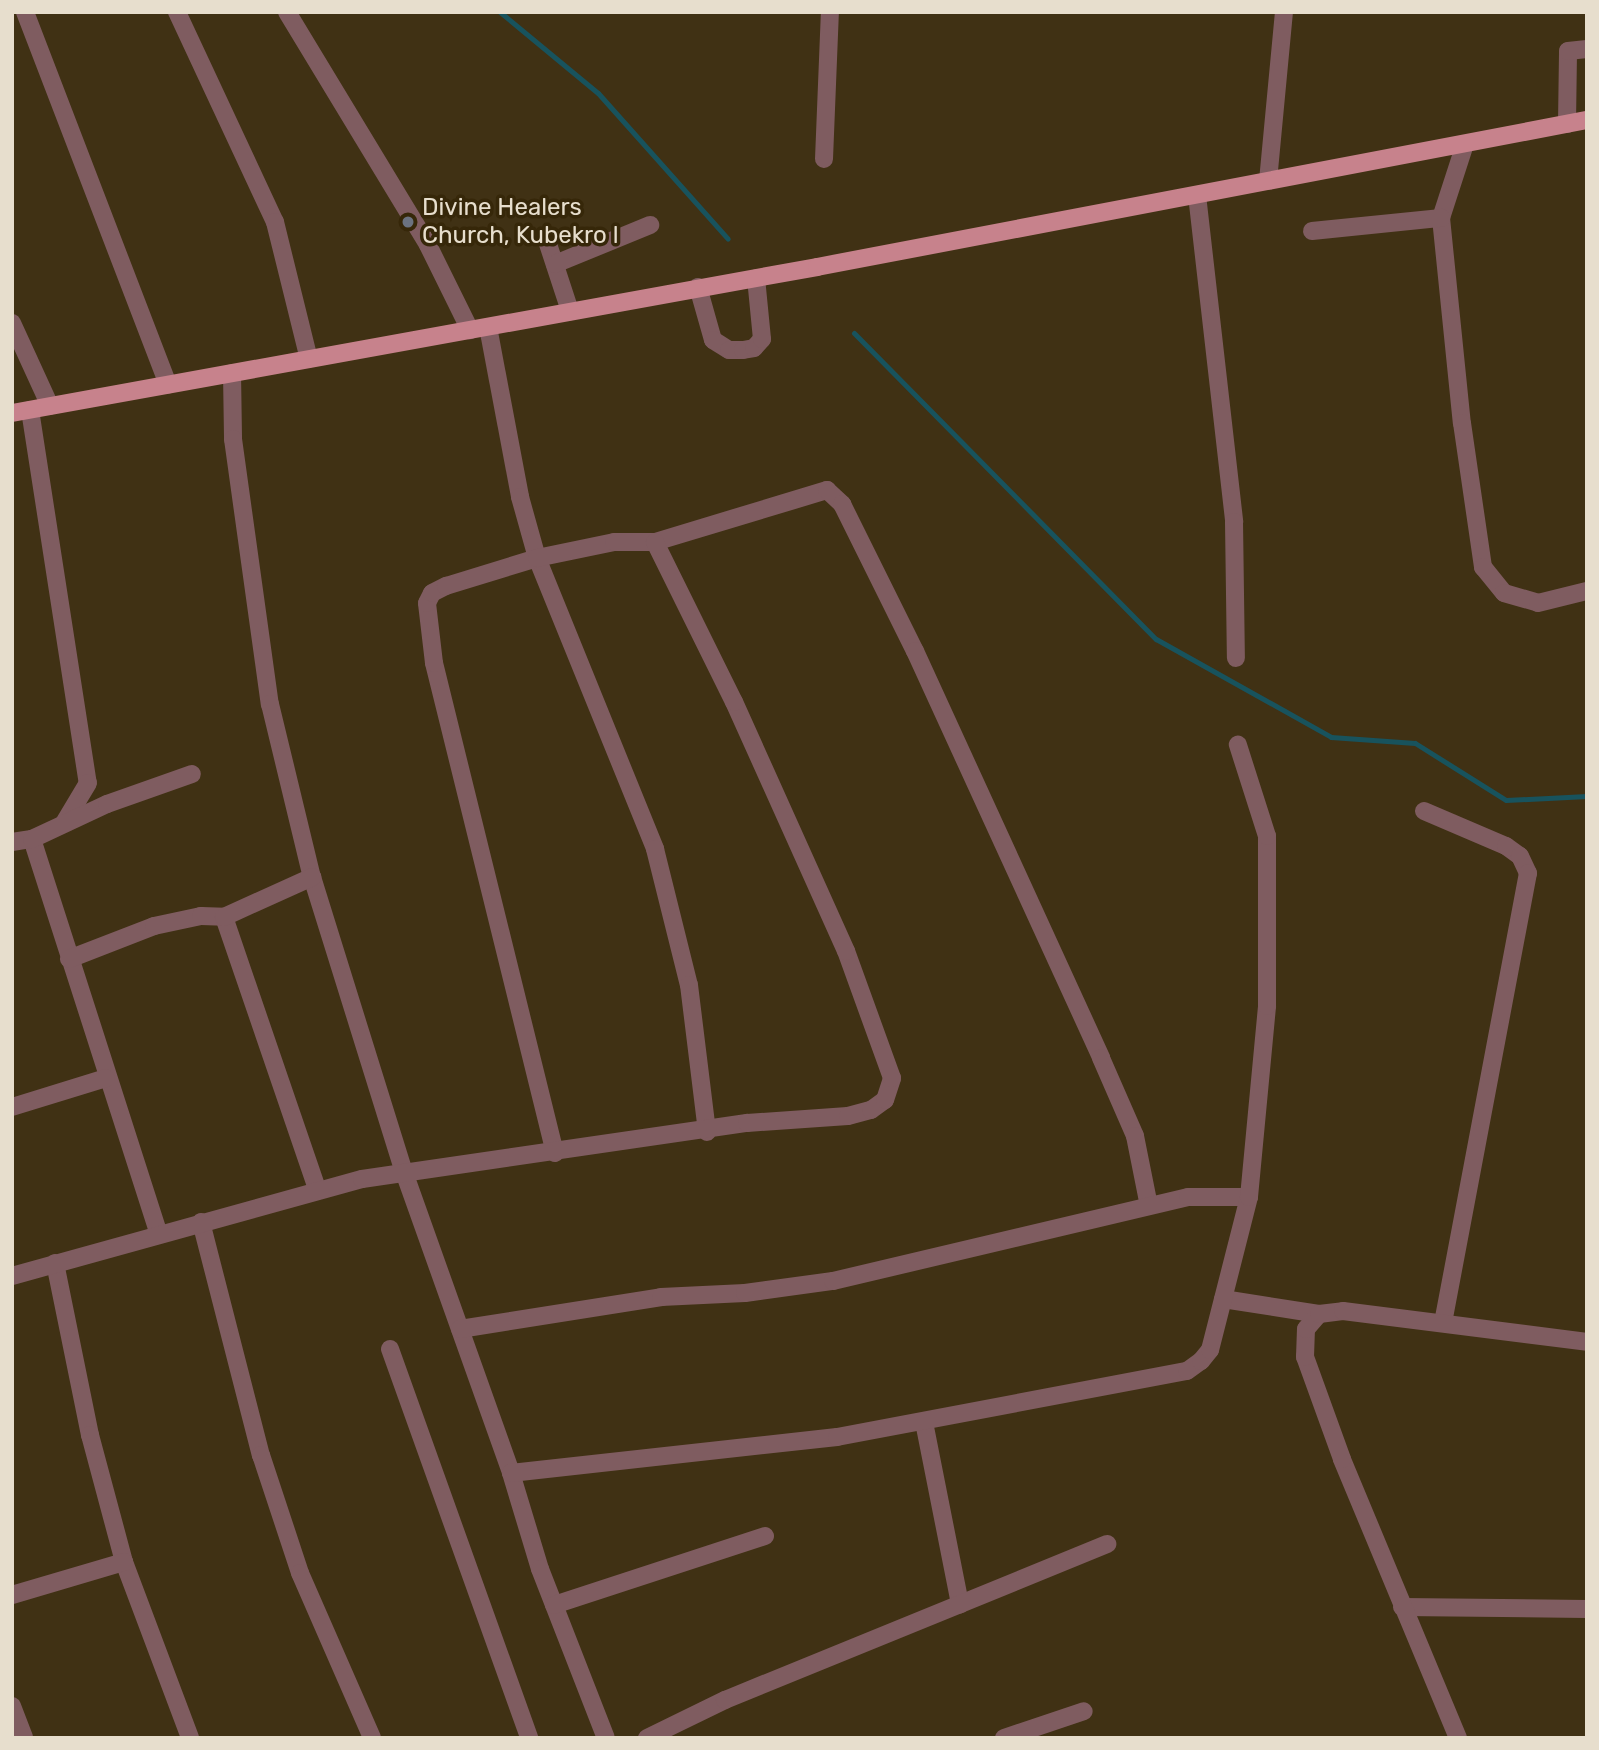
<!DOCTYPE html>
<style>
body{margin:0}
#map{position:relative;width:1599px;height:1750px;overflow:hidden;background:#403114;font-family:Rubik,sans-serif}
div>[style]{position:absolute}
.stream>*{height:5px;margin:-2.5px;padding:0 2.5px;transform-origin:2.5px;border-radius:2.5px;background:#18535d}
.minor>*{height:18px;margin:-9px;padding:0 9px;transform-origin:9px;border-radius:9px;background:#7f5c60}
.major>*{height:18px;margin:-9px;padding:0 9px;transform-origin:9px;border-radius:9px;background:#c7828c}
.dots>*{width:19px;height:19px;translate:-50% -50%;box-sizing:border-box;border:4px solid #362709;border-radius:50%}
span{translate:-50% -50%;white-space:nowrap;text-align:center;line-height:1.15;-webkit-text-stroke:7px #362709;paint-order:stroke}
.poi-label{font-size:24px;color:#e7decd}
.left{translate:0 -50%;text-align:left}
.frame{position:absolute;inset:0;border:14px solid #e7decd;pointer-events:none}
</style>
<div id="map">
<div class="stream">
<div style="left:500px;top:12px;width:127px;rotate:39.6deg"></div>
<div style="left:598px;top:93px;width:195px;rotate:48.3deg"></div>
<div style="left:854px;top:333px;width:430px;rotate:45.4deg"></div>
<div style="left:1156px;top:639px;width:201px;rotate:29.2deg"></div>
<div style="left:1331px;top:737px;width:84px;rotate:4.1deg"></div>
<div style="left:1415px;top:743px;width:107px;rotate:32.1deg"></div>
<div style="left:1506px;top:800px;width:81px;rotate:-2.8deg"></div>
</div>
<div class="minor">
<div style="left:25px;top:12px;width:399px;rotate:69deg"></div>
<div style="left:177px;top:12px;width:232px;rotate:65deg"></div>
<div style="left:275px;top:222px;width:141px;rotate:76.1deg"></div>
<div style="left:287px;top:12px;width:272px;rotate:58.8deg"></div>
<div style="left:428px;top:245px;width:95px;rotate:63.7deg"></div>
<div style="left:1567px;top:124px;width:73px;rotate:-89.2deg"></div>
<div style="left:1568px;top:51px;width:19px;rotate:-6deg"></div>
<div style="left:1465px;top:144px;width:78px;rotate:108deg"></div>
<div style="left:1441px;top:218px;width:206px;rotate:84.2deg"></div>
<div style="left:1462px;top:423px;width:146px;rotate:81.7deg"></div>
<div style="left:1483px;top:567px;width:33px;rotate:51deg"></div>
<div style="left:1504px;top:593px;width:35px;rotate:16deg"></div>
<div style="left:1538px;top:603px;width:50px;rotate:-13.8deg"></div>
<div style="left:824px;top:159px;width:147px;rotate:-87.7deg"></div>
<div style="left:1268px;top:181px;width:170px;rotate:-84.6deg"></div>
<div style="left:1197px;top:195px;width:329px;rotate:83.5deg"></div>
<div style="left:1234px;top:522px;width:136px;rotate:89.2deg"></div>
<div style="left:1312px;top:231px;width:130px;rotate:-5.8deg"></div>
<div style="left:548px;top:244px;width:71px;rotate:71.8deg"></div>
<div style="left:555px;top:264px;width:103px;rotate:-22.3deg"></div>
<div style="left:698px;top:287px;width:55px;rotate:74.2deg"></div>
<div style="left:713px;top:340px;width:19px;rotate:32deg"></div>
<div style="left:729px;top:350px;width:14px"></div>
<div style="left:743px;top:350px;width:11px;rotate:-10deg"></div>
<div style="left:754px;top:348px;width:12px;rotate:-48deg"></div>
<div style="left:762px;top:339px;width:61px;rotate:-95.6deg"></div>
<div style="left:12px;top:323px;width:91px;rotate:65.4deg"></div>
<div style="left:488px;top:327px;width:173px;rotate:79.3deg"></div>
<div style="left:520px;top:497px;width:63px;rotate:74.4deg"></div>
<div style="left:537px;top:558px;width:314px;rotate:67.9deg"></div>
<div style="left:655px;top:849px;width:140px;rotate:76deg"></div>
<div style="left:689px;top:985px;width:148px;rotate:83deg"></div>
<div style="left:232px;top:373px;width:66px;rotate:89.1deg"></div>
<div style="left:233px;top:439px;width:268px;rotate:82.1deg"></div>
<div style="left:270px;top:704px;width:178px;rotate:76.4deg"></div>
<div style="left:312px;top:877px;width:309px;rotate:72.7deg"></div>
<div style="left:404px;top:1172px;width:319px;rotate:70.4deg"></div>
<div style="left:511px;top:1473px;width:100px;rotate:73.2deg"></div>
<div style="left:540px;top:1569px;width:181px;rotate:68.7deg"></div>
<div style="left:30px;top:410px;width:377px;rotate:81.2deg"></div>
<div style="left:88px;top:783px;width:47px;rotate:121deg"></div>
<div style="left:1424px;top:811px;width:89px;rotate:23.1deg"></div>
<div style="left:1506px;top:846px;width:17px;rotate:36deg"></div>
<div style="left:1520px;top:856px;width:19px;rotate:65deg"></div>
<div style="left:1528px;top:873px;width:458px;rotate:100.7deg"></div>
<div style="left:32px;top:839px;width:415px;rotate:72.2deg"></div>
<div style="left:12px;top:842px;width:20px;rotate:-9deg"></div>
<div style="left:32px;top:839px;width:83px;rotate:-25deg"></div>
<div style="left:107px;top:804px;width:90px;rotate:-19.4deg"></div>
<div style="left:224px;top:917px;width:287px;rotate:71.1deg"></div>
<div style="left:69px;top:959px;width:91px;rotate:-21.2deg"></div>
<div style="left:154px;top:926px;width:48px;rotate:-12deg"></div>
<div style="left:201px;top:916px;width:23px;rotate:2deg"></div>
<div style="left:224px;top:917px;width:97px;rotate:-24.4deg"></div>
<div style="left:12px;top:1107px;width:98px;rotate:-17.1deg"></div>
<div style="left:555px;top:1153px;width:505px;rotate:-103.87deg"></div>
<div style="left:434px;top:663px;width:60px;rotate:-96.7deg"></div>
<div style="left:427px;top:603px;width:11px;rotate:-63deg"></div>
<div style="left:432px;top:593px;width:16px;rotate:-27deg"></div>
<div style="left:446px;top:586px;width:95px;rotate:-17.1deg"></div>
<div style="left:537px;top:558px;width:79px;rotate:-11.7deg"></div>
<div style="left:614px;top:542px;width:41px"></div>
<div style="left:655px;top:542px;width:180px;rotate:-16.8deg"></div>
<div style="left:827px;top:490px;width:21px;rotate:43deg"></div>
<div style="left:842px;top:504px;width:164px;rotate:63.6deg"></div>
<div style="left:915px;top:651px;width:447px;rotate:65.4deg"></div>
<div style="left:1101px;top:1058px;width:85px;rotate:66.4deg"></div>
<div style="left:1135px;top:1136px;width:71px;rotate:78.7deg"></div>
<div style="left:201px;top:1222px;width:241px;rotate:75.6deg"></div>
<div style="left:261px;top:1455px;width:124px;rotate:71.7deg"></div>
<div style="left:300px;top:1573px;width:180px;rotate:66.4deg"></div>
<div style="left:55px;top:1263px;width:176px;rotate:78.5deg"></div>
<div style="left:90px;top:1435px;width:131px;rotate:75deg"></div>
<div style="left:124px;top:1562px;width:188px;rotate:69.4deg"></div>
<div style="left:12px;top:1276px;width:363px;rotate:-15.5deg"></div>
<div style="left:362px;top:1179px;width:389px;rotate:-8.3deg"></div>
<div style="left:747px;top:1123px;width:101px;rotate:-4deg"></div>
<div style="left:848px;top:1116px;width:24px;rotate:-15deg"></div>
<div style="left:871px;top:1110px;width:17px;rotate:-36deg"></div>
<div style="left:885px;top:1100px;width:23px;rotate:-72deg"></div>
<div style="left:892px;top:1078px;width:135px;rotate:-109.9deg"></div>
<div style="left:846px;top:951px;width:273px;rotate:-114.2deg"></div>
<div style="left:734px;top:702px;width:178px;rotate:-116.3deg"></div>
<div style="left:1223px;top:1299px;width:97px;rotate:8.9deg"></div>
<div style="left:460px;top:1329px;width:204px;rotate:-9deg"></div>
<div style="left:661px;top:1297px;width:84px;rotate:-2.7deg"></div>
<div style="left:745px;top:1293px;width:89px;rotate:-7.8deg"></div>
<div style="left:833px;top:1281px;width:365px;rotate:-13.3deg"></div>
<div style="left:1188px;top:1197px;width:61px"></div>
<div style="left:390px;top:1349px;width:413px;rotate:70.3deg"></div>
<div style="left:924px;top:1422px;width:186px;rotate:78.8deg"></div>
<div style="left:511px;top:1473px;width:328px;rotate:-6.3deg"></div>
<div style="left:837px;top:1437px;width:356px;rotate:-10.7deg"></div>
<div style="left:1187px;top:1371px;width:17px;rotate:-36deg"></div>
<div style="left:1201px;top:1361px;width:14px;rotate:-51deg"></div>
<div style="left:1210px;top:1350px;width:158px;rotate:-75.7deg"></div>
<div style="left:1249px;top:1197px;width:192px;rotate:-84.6deg"></div>
<div style="left:1267px;top:1006px;width:170px;rotate:-90deg"></div>
<div style="left:1267px;top:836px;width:96px;rotate:-107.7deg"></div>
<div style="left:12px;top:1595px;width:117px;rotate:-16.4deg"></div>
<div style="left:554px;top:1605px;width:222px;rotate:-18.1deg"></div>
<div style="left:1402px;top:1607px;width:185px;rotate:0.6deg"></div>
<div style="left:12px;top:1706px;width:34px;rotate:69deg"></div>
<div style="left:647px;top:1738px;width:87px;rotate:-26deg"></div>
<div style="left:725px;top:1700px;width:413px;rotate:-22.2deg"></div>
<div style="left:1004px;top:1738px;width:84px;rotate:-18.6deg"></div>
<div style="left:1458px;top:1738px;width:302px;rotate:-112.6deg"></div>
<div style="left:1342px;top:1459px;width:109px;rotate:-109.9deg"></div>
<div style="left:1305px;top:1357px;width:28px;rotate:-88deg"></div>
<div style="left:1306px;top:1329px;width:20px;rotate:-49deg"></div>
<div style="left:1319px;top:1314px;width:24px;rotate:-7deg"></div>
<div style="left:1343px;top:1311px;width:246px;rotate:7.2deg"></div>
</div>
<div class="major">
<div style="left:12px;top:413px;width:818px;rotate:-10.28deg"></div>
<div style="left:817px;top:267px;width:784px;rotate:-10.81deg"></div>
</div>
<div class="dots">
<div style="left:408px;top:222px;background:#6b7280"></div>
</div>
<div class="poi-label">
<span class="left" style="left:422px;top:222px">Divine Healers<br>Church, Kubekro l</span>
</div>
<div class="frame"></div>
</div>
